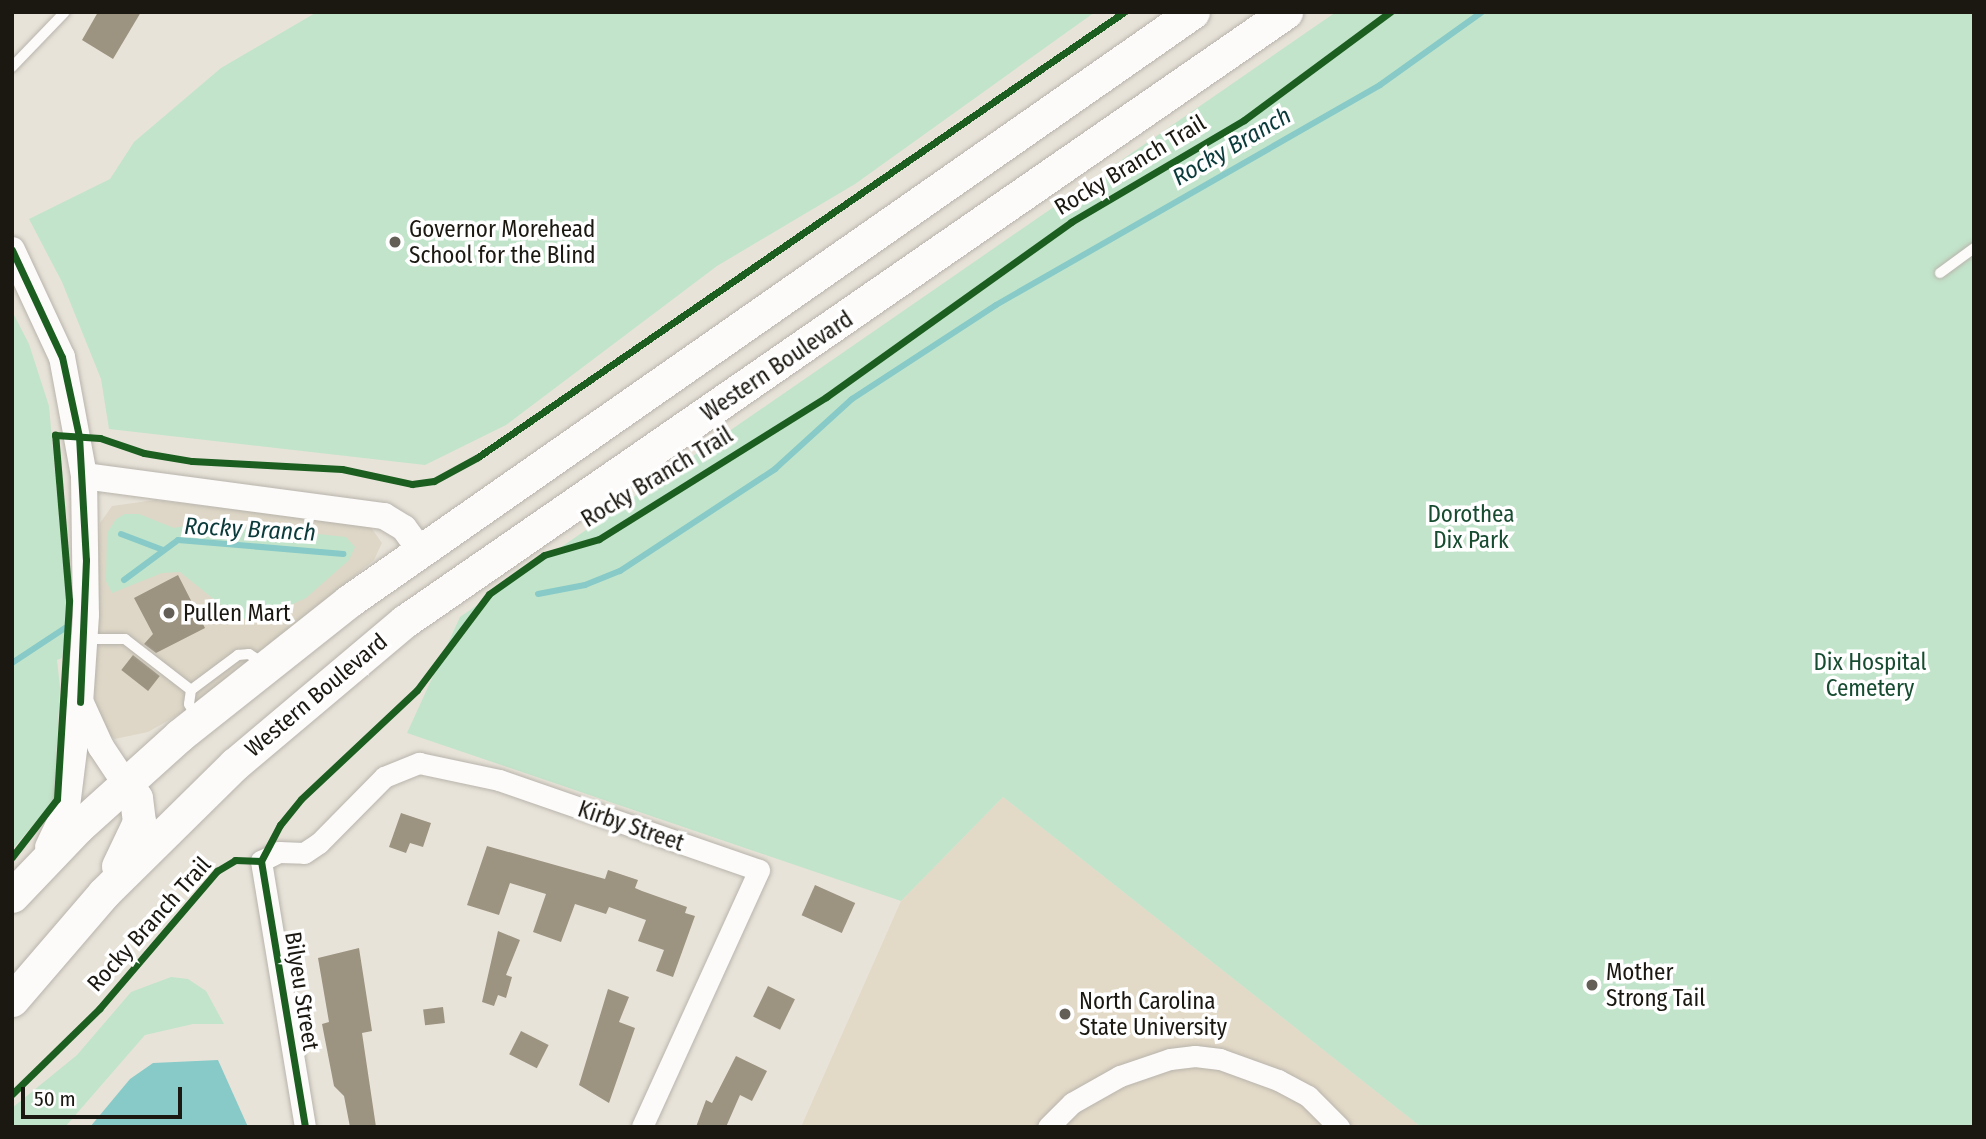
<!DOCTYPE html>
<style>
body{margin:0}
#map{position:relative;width:1986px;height:1139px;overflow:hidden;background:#e8e3d9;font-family:"Fira Sans Condensed",sans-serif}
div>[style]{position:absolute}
.commercial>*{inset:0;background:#ded7c7}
.built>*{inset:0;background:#e3d9c7}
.green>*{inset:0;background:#c2e4ca}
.water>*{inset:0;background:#87cac8}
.stream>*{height:6px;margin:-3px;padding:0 3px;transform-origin:3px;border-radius:3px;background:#87cac8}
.building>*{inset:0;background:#9c9381;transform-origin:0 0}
.roads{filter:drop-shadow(0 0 2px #b8b4ac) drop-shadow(0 0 2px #b8b4ac)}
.service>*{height:10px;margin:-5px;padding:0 5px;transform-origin:5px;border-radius:5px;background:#fcfbf9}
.minor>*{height:21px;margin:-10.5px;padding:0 10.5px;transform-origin:10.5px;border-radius:10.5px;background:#fcfbf9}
.tertiary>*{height:26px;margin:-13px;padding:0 13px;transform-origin:13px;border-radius:13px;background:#fcfbf9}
.primary>*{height:33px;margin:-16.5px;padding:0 16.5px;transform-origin:16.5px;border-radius:16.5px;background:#fcfbf9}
.cycleway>*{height:7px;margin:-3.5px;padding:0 3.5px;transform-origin:3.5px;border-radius:3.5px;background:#1b5e20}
.dots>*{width:19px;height:19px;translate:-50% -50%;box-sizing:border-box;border:4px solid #fff;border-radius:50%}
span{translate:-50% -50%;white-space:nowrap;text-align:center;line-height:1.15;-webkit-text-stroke:7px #fff;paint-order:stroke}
.street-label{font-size:23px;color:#1b1811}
.poi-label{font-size:23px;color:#1b1811}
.left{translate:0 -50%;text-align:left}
.park-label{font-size:23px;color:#174c31}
.water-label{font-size:24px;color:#0b3a3b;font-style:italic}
.frame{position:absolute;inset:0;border:14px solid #1b1811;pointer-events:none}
.scale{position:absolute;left:21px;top:1087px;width:161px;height:32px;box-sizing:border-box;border:4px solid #1b1811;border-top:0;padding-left:9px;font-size:21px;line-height:24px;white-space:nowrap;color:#1b1811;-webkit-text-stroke:5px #fff;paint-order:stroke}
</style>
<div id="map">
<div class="commercial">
<div style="clip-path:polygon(155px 500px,370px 526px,382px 543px,374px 560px,197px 704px,148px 732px,115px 739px,107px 734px,94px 710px,100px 523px,112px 506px)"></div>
</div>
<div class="built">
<div style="clip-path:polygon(1003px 797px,1421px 1127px,801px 1127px,901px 901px)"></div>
</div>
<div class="green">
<div style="clip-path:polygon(317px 12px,1095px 12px,855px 184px,717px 266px,506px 425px,425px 465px,109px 429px,101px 379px,62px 282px,29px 219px,110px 179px,134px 142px,221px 68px)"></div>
<div style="clip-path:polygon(1336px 12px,1974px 12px,1974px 1127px,1421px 1127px,1003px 797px,901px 901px,407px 733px,460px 617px)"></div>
<div style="clip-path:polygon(12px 311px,29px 344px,49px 406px,66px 594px,65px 642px,62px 658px,57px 660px,60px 687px,54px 800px,12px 850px)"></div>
<div style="clip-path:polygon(125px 514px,139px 514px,174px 528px,203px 522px,346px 537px,355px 547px,349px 560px,306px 598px,255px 621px,236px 617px,180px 572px,162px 573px,112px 593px,106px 581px,107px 533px,116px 519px)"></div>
<div style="clip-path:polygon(171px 977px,188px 979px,206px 991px,224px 1024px,193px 1024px,145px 1035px,65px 1127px,12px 1127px,12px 1108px,77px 1055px,131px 992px)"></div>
</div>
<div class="water">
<div style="clip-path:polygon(218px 1060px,248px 1127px,90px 1127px,130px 1079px,153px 1063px)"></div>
</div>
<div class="stream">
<div style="left:121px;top:534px;width:45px;rotate:20.9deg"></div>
<div style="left:124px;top:580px;width:67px;rotate:-36.5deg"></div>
<div style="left:178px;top:540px;width:166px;rotate:4.8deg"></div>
<div style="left:538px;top:594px;width:48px;rotate:-10.8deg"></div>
<div style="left:585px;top:585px;width:38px;rotate:-22deg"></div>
<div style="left:620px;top:571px;width:186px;rotate:-33.3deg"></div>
<div style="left:775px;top:469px;width:104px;rotate:-42.3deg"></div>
<div style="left:852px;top:399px;width:172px;rotate:-33.1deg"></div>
<div style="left:996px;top:305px;width:443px;rotate:-29.8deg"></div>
<div style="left:1380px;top:85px;width:125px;rotate:-35.6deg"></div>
<div style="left:12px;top:663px;width:64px;rotate:-33.4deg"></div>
</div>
<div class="building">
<div style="clip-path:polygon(98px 12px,141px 12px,113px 59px,82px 40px)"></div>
<div style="clip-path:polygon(178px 575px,205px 628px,156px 653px,144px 644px,153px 634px,134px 598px)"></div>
<div style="left:133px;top:655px;width:34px;height:19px;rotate:38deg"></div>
<div style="clip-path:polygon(401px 813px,431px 823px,423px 847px,410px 843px,406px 853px,389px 847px)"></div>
<div style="clip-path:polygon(487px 846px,605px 879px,608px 870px,638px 880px,635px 888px,642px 891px,687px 907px,685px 913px,695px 916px,673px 977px,656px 971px,664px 950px,638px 941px,646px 920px,609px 907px,606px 914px,575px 904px,561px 942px,533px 932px,546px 894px,510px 883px,499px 915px,467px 905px)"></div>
<div style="left:815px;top:885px;width:44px;height:33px;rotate:24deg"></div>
<div style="clip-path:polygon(498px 931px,520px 940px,506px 975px,512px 977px,506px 998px,498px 995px,494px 1006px,482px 1002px)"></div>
<div style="clip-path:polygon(359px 948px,372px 1031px,362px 1033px,376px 1127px,350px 1127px,344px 1096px,334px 1086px,322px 1024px,329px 1022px,318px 958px)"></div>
<div style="left:768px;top:986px;width:30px;height:34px;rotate:26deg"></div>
<div style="clip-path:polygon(608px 989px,629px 997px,619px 1022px,635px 1028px,609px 1103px,579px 1085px)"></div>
<div style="left:443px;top:1007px;width:16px;height:20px;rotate:83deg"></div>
<div style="left:521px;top:1031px;width:31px;height:26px;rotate:27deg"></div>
<div style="clip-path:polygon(736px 1056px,767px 1071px,752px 1101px,740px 1095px,726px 1127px,696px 1127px,706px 1100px,712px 1103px)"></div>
</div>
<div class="roads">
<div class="service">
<div style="left:12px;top:67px;width:76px;rotate:-46.1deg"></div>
<div style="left:1940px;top:273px;width:42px;rotate:-36.3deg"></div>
<div style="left:85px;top:639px;width:40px"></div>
<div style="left:125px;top:639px;width:83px;rotate:37.7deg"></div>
<div style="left:197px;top:718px;width:16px;rotate:-120deg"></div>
<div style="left:189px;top:704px;width:14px;rotate:-82deg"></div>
<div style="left:191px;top:690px;width:59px;rotate:-36.7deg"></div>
<div style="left:238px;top:655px;width:11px;rotate:-5deg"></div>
<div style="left:249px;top:654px;width:17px;rotate:33deg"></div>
</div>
<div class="minor">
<div style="left:305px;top:1127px;width:270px;rotate:-99.4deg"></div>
<div style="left:261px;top:861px;width:20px;rotate:-27deg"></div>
<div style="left:279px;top:852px;width:25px;rotate:2deg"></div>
<div style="left:304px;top:853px;width:18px;rotate:-34deg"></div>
<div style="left:319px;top:843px;width:93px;rotate:-45.4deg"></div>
<div style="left:384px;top:777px;width:38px;rotate:-22deg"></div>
<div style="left:419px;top:763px;width:82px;rotate:12deg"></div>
<div style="left:499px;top:780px;width:275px;rotate:19.1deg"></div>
<div style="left:759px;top:870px;width:282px;rotate:114.5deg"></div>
<div style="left:1048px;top:1127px;width:34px;rotate:-45deg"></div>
<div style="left:1072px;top:1103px;width:55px;rotate:-29.4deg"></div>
<div style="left:1120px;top:1076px;width:53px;rotate:-18.8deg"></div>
<div style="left:1170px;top:1059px;width:25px;rotate:-7deg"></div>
<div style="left:1195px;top:1056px;width:25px;rotate:7deg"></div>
<div style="left:1220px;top:1059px;width:62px;rotate:19.9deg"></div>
<div style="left:1278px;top:1080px;width:34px;rotate:28deg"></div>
<div style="left:1308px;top:1096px;width:44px;rotate:45deg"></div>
</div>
<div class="tertiary">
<div style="left:12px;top:250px;width:118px;rotate:65deg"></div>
<div style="left:62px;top:357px;width:121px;rotate:79.5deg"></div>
<div style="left:84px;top:476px;width:139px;rotate:89.2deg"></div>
<div style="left:86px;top:615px;width:87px;rotate:93.9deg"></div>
<div style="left:80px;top:702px;width:106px;rotate:97.1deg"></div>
<div style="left:67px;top:807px;width:44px;rotate:115.4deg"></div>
<div style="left:84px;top:476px;width:303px;rotate:7.6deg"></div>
<div style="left:384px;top:516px;width:23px;rotate:31deg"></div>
<div style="left:404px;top:528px;width:27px;rotate:54deg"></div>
<div style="left:81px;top:703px;width:48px;rotate:65.6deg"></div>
<div style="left:101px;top:747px;width:43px;rotate:56.3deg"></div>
</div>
<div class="primary">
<div style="left:118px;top:866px;width:49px;rotate:-64.5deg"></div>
<div style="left:139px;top:822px;width:24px;rotate:-97deg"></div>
<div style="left:136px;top:798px;width:19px;rotate:-126deg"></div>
<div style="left:12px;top:896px;width:95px;rotate:-46.3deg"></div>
<div style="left:78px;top:827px;width:137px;rotate:-42deg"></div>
<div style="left:180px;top:735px;width:216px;rotate:-38.4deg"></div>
<div style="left:349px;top:601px;width:1029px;rotate:-34.91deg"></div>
<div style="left:12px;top:1000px;width:141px;rotate:-49.3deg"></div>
<div style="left:104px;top:893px;width:184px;rotate:-44.6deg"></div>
<div style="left:235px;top:764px;width:222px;rotate:-40.1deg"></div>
<div style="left:405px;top:621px;width:1071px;rotate:-34.65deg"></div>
</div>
</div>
<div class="cycleway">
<div style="left:12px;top:250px;width:118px;rotate:65deg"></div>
<div style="left:62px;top:357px;width:81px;rotate:77.9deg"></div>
<div style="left:79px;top:436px;width:124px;rotate:86.8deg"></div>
<div style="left:86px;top:560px;width:142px;rotate:92.4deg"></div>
<div style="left:12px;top:857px;width:73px;rotate:-52.2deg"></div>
<div style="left:57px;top:799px;width:199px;rotate:-86.5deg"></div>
<div style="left:69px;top:600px;width:166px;rotate:-94.8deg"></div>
<div style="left:55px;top:435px;width:45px;rotate:3.8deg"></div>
<div style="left:100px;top:438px;width:46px;rotate:18.8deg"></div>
<div style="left:144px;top:453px;width:49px;rotate:9.5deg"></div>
<div style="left:192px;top:461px;width:150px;rotate:3.1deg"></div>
<div style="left:342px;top:469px;width:72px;rotate:12.1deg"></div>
<div style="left:412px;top:484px;width:22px;rotate:-8deg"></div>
<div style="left:434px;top:481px;width:50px;rotate:-28.6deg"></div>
<div style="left:478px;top:457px;width:784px;rotate:-34.56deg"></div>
<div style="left:261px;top:861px;width:41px;rotate:-62.2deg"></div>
<div style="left:280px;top:825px;width:33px;rotate:-51deg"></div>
<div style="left:301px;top:799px;width:159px;rotate:-43.2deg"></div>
<div style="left:417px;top:690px;width:120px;rotate:-53.1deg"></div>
<div style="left:489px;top:594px;width:67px;rotate:-35.3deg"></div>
<div style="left:544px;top:555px;width:57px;rotate:-16.2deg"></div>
<div style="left:599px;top:539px;width:268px;rotate:-32deg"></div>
<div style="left:826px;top:397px;width:301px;rotate:-35.5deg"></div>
<div style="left:1071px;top:222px;width:201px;rotate:-30.5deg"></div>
<div style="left:1244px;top:120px;width:182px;rotate:-36.5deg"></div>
<div style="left:261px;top:861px;width:270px;rotate:80.6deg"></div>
<div style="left:12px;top:1094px;width:122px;rotate:-44.3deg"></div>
<div style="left:99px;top:1009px;width:182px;rotate:-49.5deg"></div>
<div style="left:217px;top:871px;width:21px;rotate:-31deg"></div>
<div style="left:235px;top:860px;width:26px;rotate:2deg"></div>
</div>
<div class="dots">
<div style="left:395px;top:242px;background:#635f57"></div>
<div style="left:169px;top:613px;background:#635f57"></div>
<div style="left:1592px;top:985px;background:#635f57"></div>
<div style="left:1065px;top:1014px;background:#635f57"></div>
</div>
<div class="street-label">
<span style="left:1130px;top:165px;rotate:-31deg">Rocky Branch Trail</span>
<span style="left:777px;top:366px;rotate:-34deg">Western Boulevard</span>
<span style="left:657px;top:477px;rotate:-31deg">Rocky Branch Trail</span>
<span style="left:316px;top:695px;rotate:-40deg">Western Boulevard</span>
<span style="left:631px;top:826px;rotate:19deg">Kirby Street</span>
<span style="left:149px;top:924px;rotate:-48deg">Rocky Branch Trail</span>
<span style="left:302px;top:991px;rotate:81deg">Bilyeu Street</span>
</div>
<div class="poi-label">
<span class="left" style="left:409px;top:242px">Governor Morehead<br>School for the Blind</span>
<span class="left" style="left:183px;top:613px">Pullen Mart</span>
<span class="left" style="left:1606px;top:985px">Mother<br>Strong Tail</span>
<span class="left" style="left:1079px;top:1014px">North Carolina<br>State University</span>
</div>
<div class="park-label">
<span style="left:1471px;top:527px">Dorothea<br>Dix Park</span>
<span style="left:1870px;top:675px">Dix Hospital<br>Cemetery</span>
</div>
<div class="water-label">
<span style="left:1232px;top:147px;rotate:-30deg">Rocky Branch</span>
<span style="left:250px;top:530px;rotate:3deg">Rocky Branch</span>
</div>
<div class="frame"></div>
<div class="scale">50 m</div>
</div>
